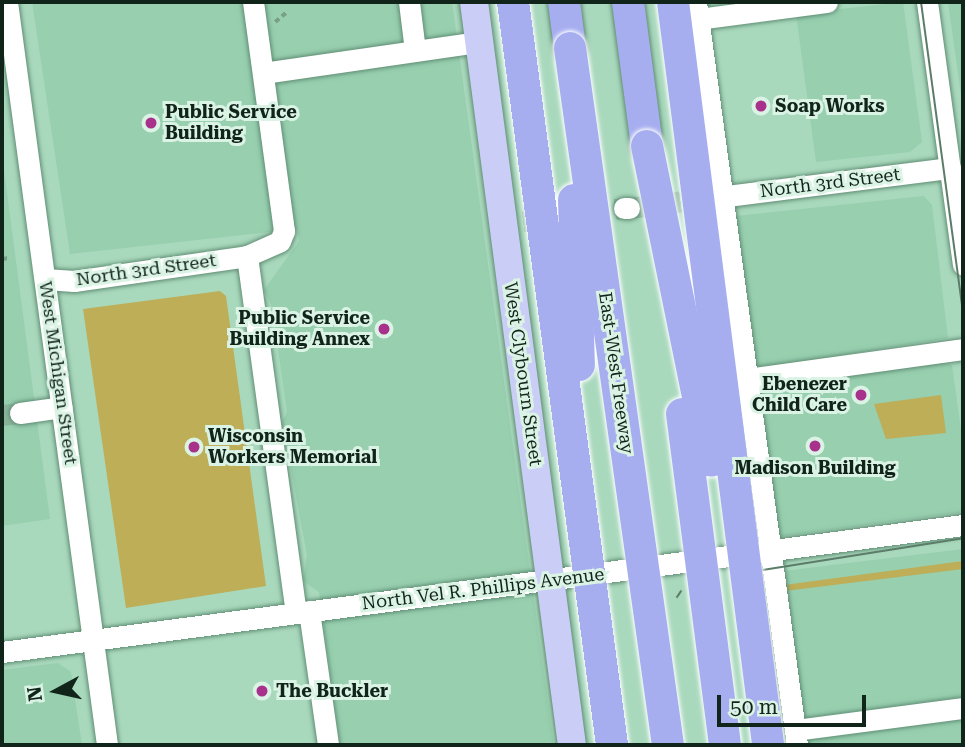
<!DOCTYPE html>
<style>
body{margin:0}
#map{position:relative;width:965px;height:747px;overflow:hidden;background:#a9d9bd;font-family:"Roboto Serif",serif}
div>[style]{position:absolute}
.built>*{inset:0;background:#97cfaf}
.green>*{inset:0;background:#bdae57}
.minor-tunnel>*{height:21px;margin-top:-10.5px;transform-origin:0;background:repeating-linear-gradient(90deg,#8bb59c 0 21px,transparent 0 31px)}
.path>*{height:3.5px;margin-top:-1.75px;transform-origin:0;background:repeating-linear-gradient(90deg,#789f88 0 5px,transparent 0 8.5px)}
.roads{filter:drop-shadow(0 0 2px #618e75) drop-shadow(0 0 2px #618e75)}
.minor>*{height:21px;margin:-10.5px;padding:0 10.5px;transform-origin:10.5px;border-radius:10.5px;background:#fff}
.major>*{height:28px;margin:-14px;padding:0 14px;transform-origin:14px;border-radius:14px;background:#cacef6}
.highway>*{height:32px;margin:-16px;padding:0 16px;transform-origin:16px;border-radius:16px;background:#a7aef0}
.tram>*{height:2px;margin:-1px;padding:0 1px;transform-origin:1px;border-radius:1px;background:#5b7c69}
.bridges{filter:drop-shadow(0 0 2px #fff) drop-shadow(0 0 2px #fff)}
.highway-bridge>*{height:32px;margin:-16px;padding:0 16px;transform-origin:16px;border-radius:16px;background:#a7aef0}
.dots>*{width:19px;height:19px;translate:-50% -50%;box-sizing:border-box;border:4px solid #dbf3e5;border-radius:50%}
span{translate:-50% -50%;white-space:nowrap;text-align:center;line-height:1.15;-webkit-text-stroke:6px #dbf3e5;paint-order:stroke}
.poi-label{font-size:18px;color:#11241a;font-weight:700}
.left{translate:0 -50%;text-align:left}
.right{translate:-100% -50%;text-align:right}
.street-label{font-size:18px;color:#11241a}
.frame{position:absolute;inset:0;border:4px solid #11241a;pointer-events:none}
.north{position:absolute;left:21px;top:656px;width:70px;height:70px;-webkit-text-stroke:5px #dbf3e5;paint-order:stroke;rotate:262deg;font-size:19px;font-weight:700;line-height:28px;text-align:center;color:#11241a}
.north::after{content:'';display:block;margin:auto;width:24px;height:32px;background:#11241a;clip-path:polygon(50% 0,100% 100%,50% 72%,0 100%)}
.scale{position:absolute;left:717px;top:695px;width:149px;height:32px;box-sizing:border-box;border:4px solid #11241a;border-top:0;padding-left:9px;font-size:21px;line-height:24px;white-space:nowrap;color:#11241a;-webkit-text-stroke:5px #dbf3e5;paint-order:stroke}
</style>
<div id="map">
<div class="built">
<div style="clip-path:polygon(32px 2px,452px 2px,554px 745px,340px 745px,319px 592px,303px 581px,307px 555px,282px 422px,287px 412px,272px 307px,264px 290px,299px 241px,297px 229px,70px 254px)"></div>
<div style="clip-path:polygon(903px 2px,922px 142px,910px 152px,816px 162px,796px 14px)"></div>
<div style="clip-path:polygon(948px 2px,963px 2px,963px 110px)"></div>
<div style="clip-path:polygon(2px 155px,50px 519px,2px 526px)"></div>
<div style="clip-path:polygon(924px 196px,932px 205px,948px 338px,756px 369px,735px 216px)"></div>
<div style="clip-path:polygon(941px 362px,952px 365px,963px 444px,963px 512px,776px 537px,756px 387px)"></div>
<div style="clip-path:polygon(963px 549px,963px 745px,789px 745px,783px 571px)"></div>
<div style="clip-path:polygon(58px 663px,71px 672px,82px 745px,2px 745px,2px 670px)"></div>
</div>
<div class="green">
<div style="clip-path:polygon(220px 291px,226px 296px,266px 586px,126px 608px,83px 309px)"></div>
<div style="clip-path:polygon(941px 395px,946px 433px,886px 439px,874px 404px)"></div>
<div style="clip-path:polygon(963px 561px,963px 569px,785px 591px,784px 585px)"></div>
</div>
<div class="minor-tunnel">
<div style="left:629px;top:208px;width:80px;rotate:-7.2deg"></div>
<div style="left:523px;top:221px;width:102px;rotate:-7.3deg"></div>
<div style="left:2px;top:415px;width:18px;rotate:-6deg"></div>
</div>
<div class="path">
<div style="left:275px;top:22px;width:16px;rotate:-40deg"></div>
<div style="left:2px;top:259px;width:7px;rotate:-8deg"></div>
</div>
<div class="roads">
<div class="minor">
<div style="left:7px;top:2px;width:750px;rotate:82.33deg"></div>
<div style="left:409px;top:2px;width:49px;rotate:83deg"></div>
<div style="left:696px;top:2px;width:750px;rotate:82.26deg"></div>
<div style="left:927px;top:2px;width:265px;rotate:82.2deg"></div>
<div style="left:698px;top:19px;width:130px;rotate:-7.5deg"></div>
<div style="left:263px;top:73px;width:218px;rotate:-8.2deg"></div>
<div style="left:711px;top:198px;width:241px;rotate:-7.2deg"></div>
<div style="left:624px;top:208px;width:5px"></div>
<div style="left:247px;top:256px;width:360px;rotate:82.2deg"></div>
<div style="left:45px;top:279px;width:29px;rotate:4deg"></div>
<div style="left:74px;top:281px;width:175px;rotate:-8.2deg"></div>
<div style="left:247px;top:256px;width:36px;rotate:-24deg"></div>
<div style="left:280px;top:241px;width:11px;rotate:-68deg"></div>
<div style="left:284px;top:231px;width:231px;rotate:-97.7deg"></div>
<div style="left:747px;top:379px;width:218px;rotate:-7.9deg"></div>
<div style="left:20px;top:413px;width:42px;rotate:-8.1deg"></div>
<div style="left:309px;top:611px;width:135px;rotate:81.9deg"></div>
<div style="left:2px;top:652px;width:969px;rotate:-7.53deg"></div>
<div style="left:795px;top:730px;width:169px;rotate:-7.5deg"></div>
</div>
<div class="major">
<div style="left:474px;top:2px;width:749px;rotate:82.49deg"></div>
</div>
<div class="highway">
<div style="left:564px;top:2px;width:46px;rotate:82.6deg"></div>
<div style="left:628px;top:2px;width:145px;rotate:82.5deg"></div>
</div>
</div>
<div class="tram">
<div style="left:921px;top:2px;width:312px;rotate:82.3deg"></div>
<div style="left:762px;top:570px;width:204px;rotate:-9deg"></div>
<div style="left:677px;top:597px;width:7px;rotate:-56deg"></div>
</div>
<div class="bridges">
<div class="highway-bridge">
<div style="left:513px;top:2px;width:750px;rotate:82.41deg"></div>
<div style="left:673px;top:2px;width:748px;rotate:82.7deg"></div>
<div style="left:570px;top:48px;width:704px;rotate:82deg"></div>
<div style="left:647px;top:146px;width:321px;rotate:78.5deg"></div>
<div style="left:574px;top:200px;width:165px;rotate:88.3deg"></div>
<div style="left:682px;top:414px;width:334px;rotate:82.6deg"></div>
</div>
</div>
<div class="dots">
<div style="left:761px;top:106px;background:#a8328b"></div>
<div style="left:151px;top:123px;background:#a8328b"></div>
<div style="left:384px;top:329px;background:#a8328b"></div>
<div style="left:861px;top:395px;background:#a8328b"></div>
<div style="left:815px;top:446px;background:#a8328b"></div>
<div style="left:194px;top:447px;background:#a8328b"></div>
<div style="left:262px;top:691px;background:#a8328b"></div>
</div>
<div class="poi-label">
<span class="left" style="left:775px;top:106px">Soap Works</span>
<span class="left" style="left:165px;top:123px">Public Service<br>Building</span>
<span class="right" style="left:370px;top:329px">Public Service<br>Building Annex</span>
<span class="right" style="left:847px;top:395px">Ebenezer<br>Child Care</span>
<span class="left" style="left:208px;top:447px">Wisconsin<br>Workers Memorial</span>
<span style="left:815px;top:468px">Madison Building</span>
<span class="left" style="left:276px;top:691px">The Buckler</span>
</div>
<div class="street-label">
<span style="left:830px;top:183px;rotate:-7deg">North 3rd Street</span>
<span style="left:146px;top:270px;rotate:-8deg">North 3rd Street</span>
<span style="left:58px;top:373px;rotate:82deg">West Michigan Street</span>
<span style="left:616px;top:373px;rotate:82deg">East-West Freeway</span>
<span style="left:523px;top:374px;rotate:82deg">West Clybourn Street</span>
<span style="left:483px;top:589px;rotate:-7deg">North Vel R. Phillips Avenue</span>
</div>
<div class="frame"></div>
<div class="north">N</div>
<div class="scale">50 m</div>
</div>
